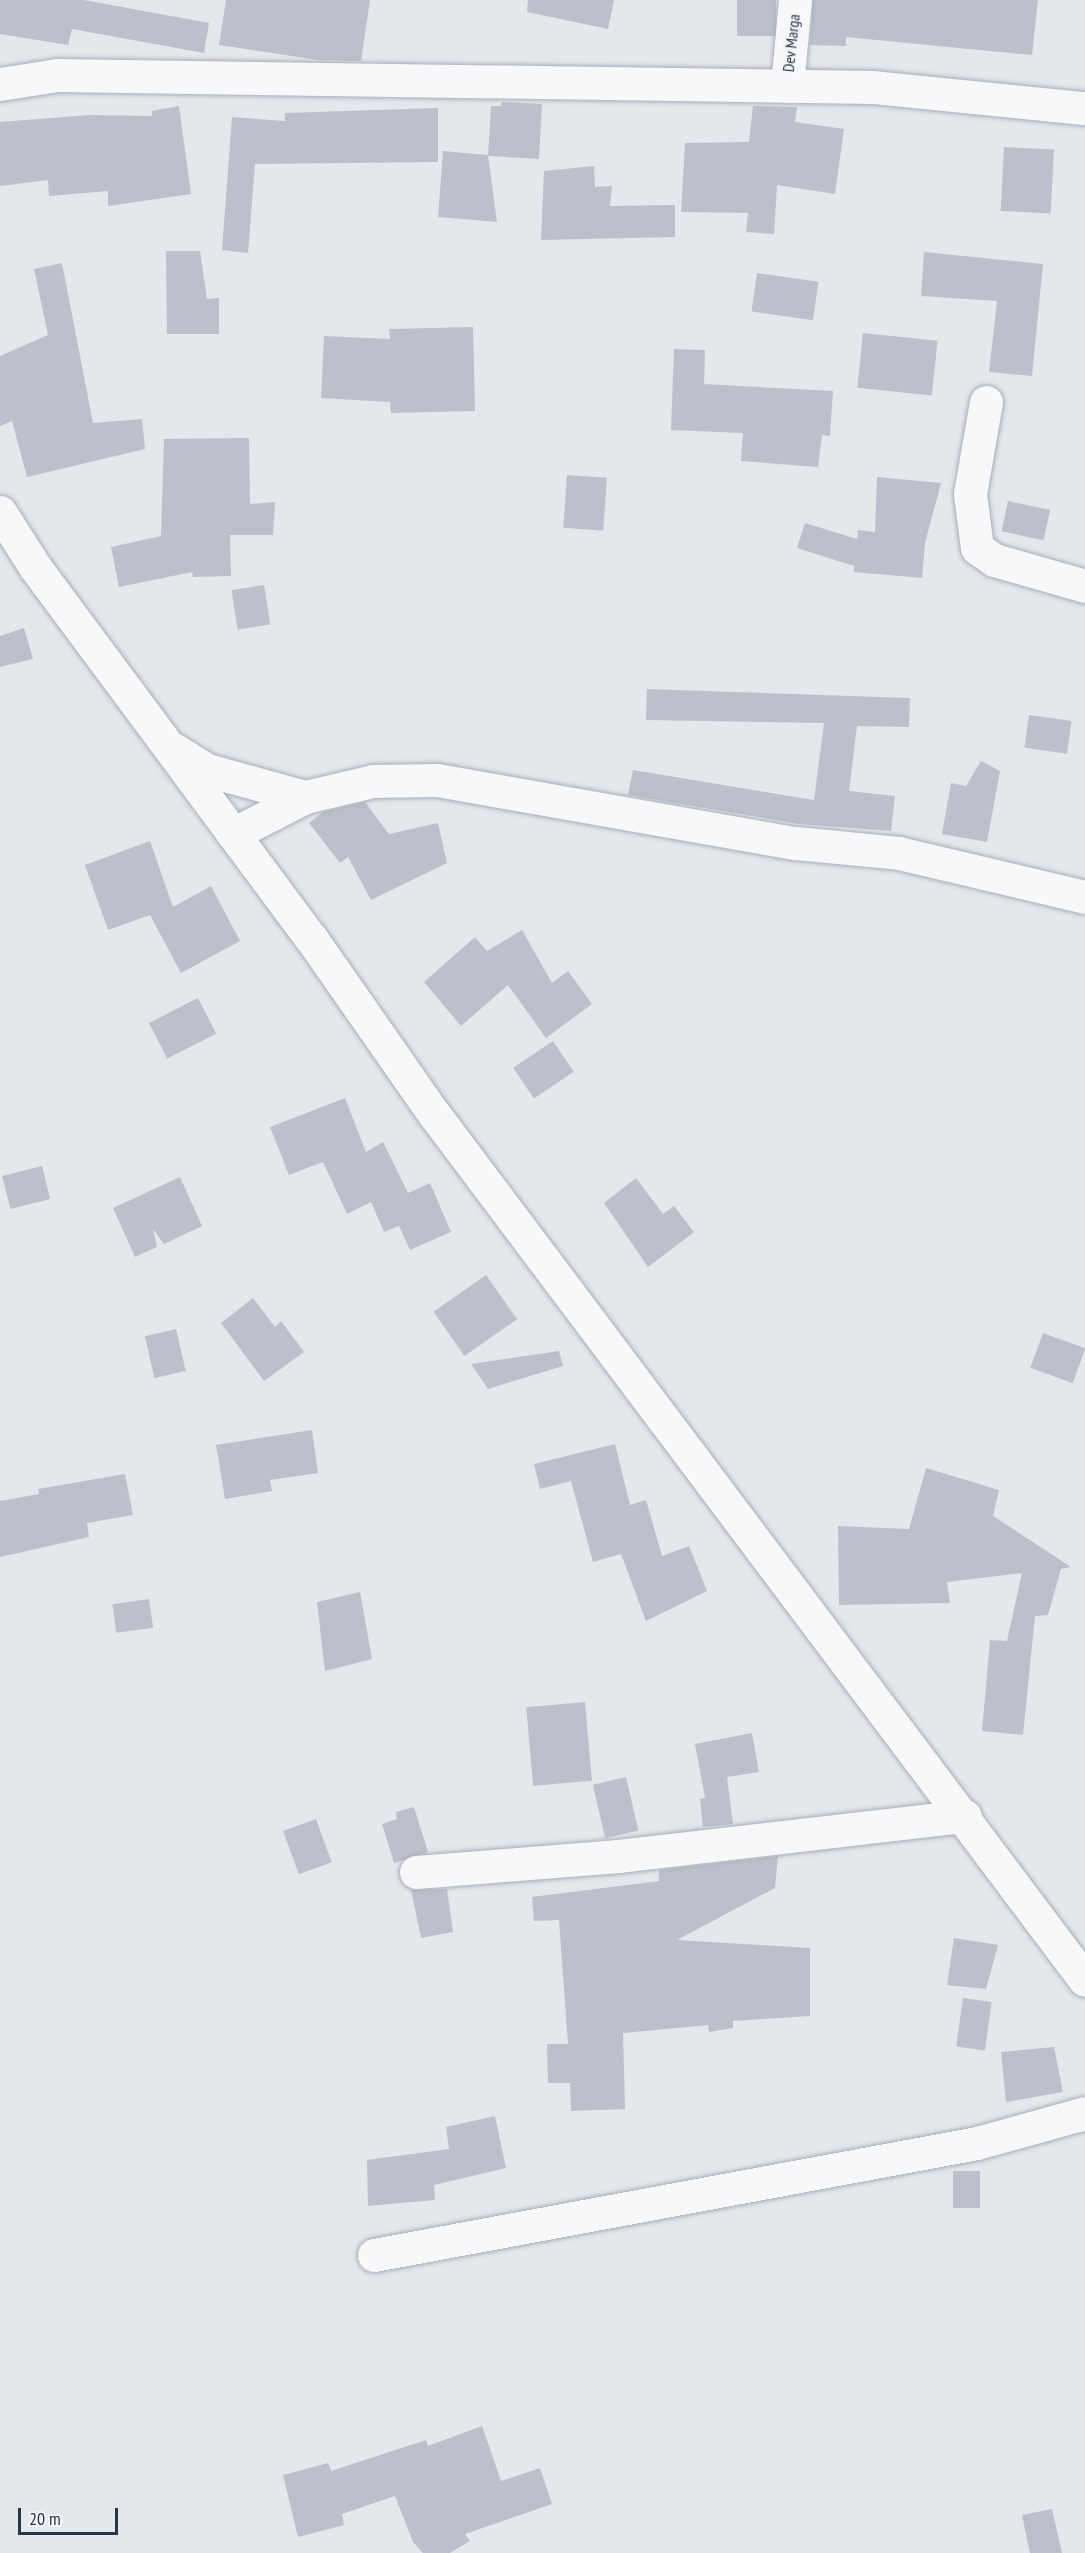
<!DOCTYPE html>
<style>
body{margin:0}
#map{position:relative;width:1085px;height:2553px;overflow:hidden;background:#e4e7ec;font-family:"PT Sans Narrow",sans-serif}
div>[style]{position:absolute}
.building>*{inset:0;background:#bbc0ca;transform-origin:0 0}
.roads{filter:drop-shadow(0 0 2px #a9aeb7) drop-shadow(0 0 2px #a9aeb7)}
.minor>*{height:33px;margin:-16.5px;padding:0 16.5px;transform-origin:16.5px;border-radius:16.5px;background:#f7f8fa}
span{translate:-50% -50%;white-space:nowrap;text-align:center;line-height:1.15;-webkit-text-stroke:6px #f4f6f9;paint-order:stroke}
.street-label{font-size:16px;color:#2b3445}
.scale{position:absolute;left:18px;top:2508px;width:100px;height:27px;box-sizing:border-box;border:3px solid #2b3445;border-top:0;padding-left:8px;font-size:18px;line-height:21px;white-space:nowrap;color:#2b3445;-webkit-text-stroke:4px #f4f6f9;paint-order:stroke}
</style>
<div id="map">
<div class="building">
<div style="clip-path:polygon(0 0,84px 0,209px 23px,204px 53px,72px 29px,68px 45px,0 34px)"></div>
<div style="clip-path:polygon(226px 0,370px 0,361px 61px,318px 60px,219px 45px)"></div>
<div style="clip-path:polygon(528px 0,614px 0,608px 29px,527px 12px)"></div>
<div style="left:737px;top:0;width:39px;height:36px"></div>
<div style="clip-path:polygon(813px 0,1038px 0,1032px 55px,846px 37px,846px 46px,810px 45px)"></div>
<div style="clip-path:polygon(502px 102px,542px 104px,539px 159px,488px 156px,491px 106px,501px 106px)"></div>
<div style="clip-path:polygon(179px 106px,191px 194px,108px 206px,108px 191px,49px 196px,48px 180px,0 186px,0 122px,90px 115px,152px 116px,152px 111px)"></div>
<div style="clip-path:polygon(753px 106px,797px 107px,795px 122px,844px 129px,835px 194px,777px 185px,774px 234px,746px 232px,748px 213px,681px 212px,685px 143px,749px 142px)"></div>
<div style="clip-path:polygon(438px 108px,438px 162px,255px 164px,248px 253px,222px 250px,232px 117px,285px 121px,285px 113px)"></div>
<div style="left:1004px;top:147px;width:50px;height:64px;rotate:3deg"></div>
<div style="clip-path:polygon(443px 151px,488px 155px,497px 222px,438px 217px)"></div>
<div style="clip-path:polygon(594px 166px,595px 187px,612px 186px,610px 206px,675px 205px,675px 237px,541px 240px,544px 171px)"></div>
<div style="clip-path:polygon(166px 251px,200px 251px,207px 299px,219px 298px,219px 334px,167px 334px)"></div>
<div style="clip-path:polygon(924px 252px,1043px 264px,1032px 376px,989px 372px,997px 301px,921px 296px)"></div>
<div style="clip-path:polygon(62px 263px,93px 423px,142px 419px,145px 449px,27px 477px,12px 421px,0 426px,0 356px,48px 335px,34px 269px)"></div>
<div style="left:757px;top:273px;width:62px;height:39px;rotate:8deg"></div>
<div style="clip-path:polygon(473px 327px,475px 411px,391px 413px,390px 402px,321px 398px,324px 336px,390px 339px,389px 329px)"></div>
<div style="left:863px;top:333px;width:75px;height:55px;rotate:6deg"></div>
<div style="clip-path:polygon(674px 349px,705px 350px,704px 384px,833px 391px,830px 436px,822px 435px,818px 467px,741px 461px,743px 433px,671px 430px)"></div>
<div style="clip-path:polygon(249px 438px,250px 504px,275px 502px,273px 535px,230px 535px,231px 576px,193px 577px,192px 572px,119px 587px,111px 547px,161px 536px,164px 439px)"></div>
<div style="left:567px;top:475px;width:40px;height:53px;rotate:4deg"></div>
<div style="clip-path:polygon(877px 477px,941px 483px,925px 543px,922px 578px,854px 572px,854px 566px,797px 548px,805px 523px,857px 539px,858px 530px,875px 532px)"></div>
<div style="left:1008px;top:501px;width:43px;height:31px;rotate:12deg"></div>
<div style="left:264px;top:585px;width:40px;height:33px;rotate:81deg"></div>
<div style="clip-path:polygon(24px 628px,33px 659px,0 667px,0 636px)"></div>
<div style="clip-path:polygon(647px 689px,910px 698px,909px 727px,857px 726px,849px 791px,895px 796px,891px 831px,799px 824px,628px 795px,633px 770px,814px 800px,824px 723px,646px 720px)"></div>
<div style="left:1029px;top:715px;width:43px;height:33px;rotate:8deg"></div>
<div style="clip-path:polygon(981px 761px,1000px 771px,987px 842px,942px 834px,951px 783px,966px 786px)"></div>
<div style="clip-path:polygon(365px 802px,389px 834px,438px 823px,447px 863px,371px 900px,348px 857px,340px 863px,309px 823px,323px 812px)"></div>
<div style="clip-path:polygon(150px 841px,173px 907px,211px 886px,240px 941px,181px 973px,150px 915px,108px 930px,85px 865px)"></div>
<div style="clip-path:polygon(522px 930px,552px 983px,568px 971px,592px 1004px,546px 1038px,508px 985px,461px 1026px,424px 982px,475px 937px,487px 951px)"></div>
<div style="left:198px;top:998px;width:40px;height:55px;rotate:63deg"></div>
<div style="left:553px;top:1041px;width:37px;height:48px;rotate:56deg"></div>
<div style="clip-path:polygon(345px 1098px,366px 1152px,383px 1142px,408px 1193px,430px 1183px,451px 1232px,410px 1250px,399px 1226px,384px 1232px,371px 1202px,347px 1214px,323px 1162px,289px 1175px,270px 1127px)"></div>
<div style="left:42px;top:1166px;width:34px;height:41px;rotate:76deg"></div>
<div style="clip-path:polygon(180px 1177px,202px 1226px,164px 1244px,153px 1229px,157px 1247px,135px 1257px,113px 1208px)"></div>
<div style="clip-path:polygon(636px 1178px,663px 1214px,674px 1206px,694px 1232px,648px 1267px,604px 1203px)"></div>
<div style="left:486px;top:1275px;width:54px;height:64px;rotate:55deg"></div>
<div style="clip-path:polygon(253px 1298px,275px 1327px,281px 1321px,304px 1352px,264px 1381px,221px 1323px)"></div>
<div style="left:176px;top:1329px;width:43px;height:32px;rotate:77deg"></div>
<div style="left:1043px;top:1333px;width:45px;height:37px;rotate:20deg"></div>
<div style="clip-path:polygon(559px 1351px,563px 1366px,488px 1389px,471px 1364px)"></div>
<div style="clip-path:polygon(312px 1430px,318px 1473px,270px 1480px,272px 1491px,225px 1499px,216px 1445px)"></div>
<div style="clip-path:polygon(615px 1444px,630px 1505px,646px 1500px,662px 1556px,689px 1546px,707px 1591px,646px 1621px,621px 1554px,593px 1562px,571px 1481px,540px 1489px,534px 1464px)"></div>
<div style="clip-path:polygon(926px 1468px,999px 1490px,993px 1516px,1071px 1567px,1061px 1569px,1048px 1615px,1035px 1616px,1023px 1735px,982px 1731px,990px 1640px,1007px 1641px,1022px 1573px,947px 1582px,950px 1603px,839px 1605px,838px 1526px,909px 1529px)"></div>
<div style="clip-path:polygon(125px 1474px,133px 1515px,87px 1523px,89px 1537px,0 1557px,0 1501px,39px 1494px,38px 1489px)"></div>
<div style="clip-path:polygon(360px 1592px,372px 1659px,325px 1671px,317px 1602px)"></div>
<div style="left:149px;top:1599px;width:29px;height:37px;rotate:82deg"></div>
<div style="left:585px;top:1702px;width:79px;height:59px;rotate:85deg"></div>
<div style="clip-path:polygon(752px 1733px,759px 1772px,727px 1777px,733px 1824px,703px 1827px,700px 1799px,705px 1798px,695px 1744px)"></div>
<div style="left:626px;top:1777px;width:55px;height:34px;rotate:77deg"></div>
<div style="clip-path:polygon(414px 1807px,428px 1852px,394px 1863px,382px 1824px,397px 1819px,396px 1812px)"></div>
<div style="left:316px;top:1819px;width:46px;height:35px;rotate:70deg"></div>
<div style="clip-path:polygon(778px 1856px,775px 1888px,677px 1940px,810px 1948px,810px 2016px,733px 2021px,733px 2028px,709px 2032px,708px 2025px,623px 2033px,625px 2109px,571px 2111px,570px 2083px,548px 2083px,547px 2044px,568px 2044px,559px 1920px,534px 1921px,532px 1897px,659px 1881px,659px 1870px)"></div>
<div style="clip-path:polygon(447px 1889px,453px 1932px,421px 1938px,411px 1890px)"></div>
<div style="clip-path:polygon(954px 1938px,998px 1945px,986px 1989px,947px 1985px)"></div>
<div style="left:963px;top:1998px;width:29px;height:49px;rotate:8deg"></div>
<div style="clip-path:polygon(1054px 2047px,1063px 2092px,1006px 2102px,1001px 2052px)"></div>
<div style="clip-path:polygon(495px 2116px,506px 2168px,434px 2185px,435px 2200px,368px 2206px,367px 2160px,449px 2149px,446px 2127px)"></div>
<div style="left:953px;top:2171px;width:27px;height:37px"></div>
<div style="clip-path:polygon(482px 2426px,501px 2481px,540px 2468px,552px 2504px,465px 2534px,470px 2541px,450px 2553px,423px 2553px,413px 2542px,395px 2496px,342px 2514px,344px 2525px,298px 2537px,283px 2475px,328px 2463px,331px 2471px,426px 2440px,428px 2446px)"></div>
<div style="clip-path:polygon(1052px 2509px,1062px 2553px,1030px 2553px,1022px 2515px)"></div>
</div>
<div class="roads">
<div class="minor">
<div style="left:0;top:84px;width:58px;rotate:-9deg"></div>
<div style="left:57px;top:75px;width:816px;rotate:0.84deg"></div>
<div style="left:873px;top:87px;width:213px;rotate:5.7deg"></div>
<div style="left:787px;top:86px;width:86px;rotate:-84.7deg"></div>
<div style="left:986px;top:402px;width:93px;rotate:99.9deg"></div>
<div style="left:970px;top:494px;width:54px;rotate:82.6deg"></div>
<div style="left:977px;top:548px;width:21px;rotate:35deg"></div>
<div style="left:994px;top:560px;width:95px;rotate:15.9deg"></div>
<div style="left:0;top:512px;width:65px;rotate:57.5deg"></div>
<div style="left:35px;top:567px;width:462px;rotate:53.4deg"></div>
<div style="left:311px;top:938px;width:215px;rotate:55.1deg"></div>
<div style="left:434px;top:1114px;width:1083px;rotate:53.07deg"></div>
<div style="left:175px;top:750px;width:38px;rotate:32deg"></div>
<div style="left:207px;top:770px;width:102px;rotate:15.4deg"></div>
<div style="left:233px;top:834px;width:81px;rotate:-27.2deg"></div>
<div style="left:305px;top:797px;width:70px;rotate:-13.2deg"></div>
<div style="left:373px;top:781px;width:64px;rotate:-0.9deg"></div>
<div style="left:437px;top:780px;width:364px;rotate:10deg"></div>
<div style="left:796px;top:843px;width:103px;rotate:5.5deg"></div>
<div style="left:899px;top:853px;width:191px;rotate:13.3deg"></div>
<div style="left:416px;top:1872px;width:203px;rotate:-4.5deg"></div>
<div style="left:618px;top:1856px;width:349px;rotate:-6.6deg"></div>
<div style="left:374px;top:2255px;width:613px;rotate:-10.52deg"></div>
<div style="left:977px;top:2143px;width:112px;rotate:-15.5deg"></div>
</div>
</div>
<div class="street-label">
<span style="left:791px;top:43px;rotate:-84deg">Dev Marga</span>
</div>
<div class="scale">20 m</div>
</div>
